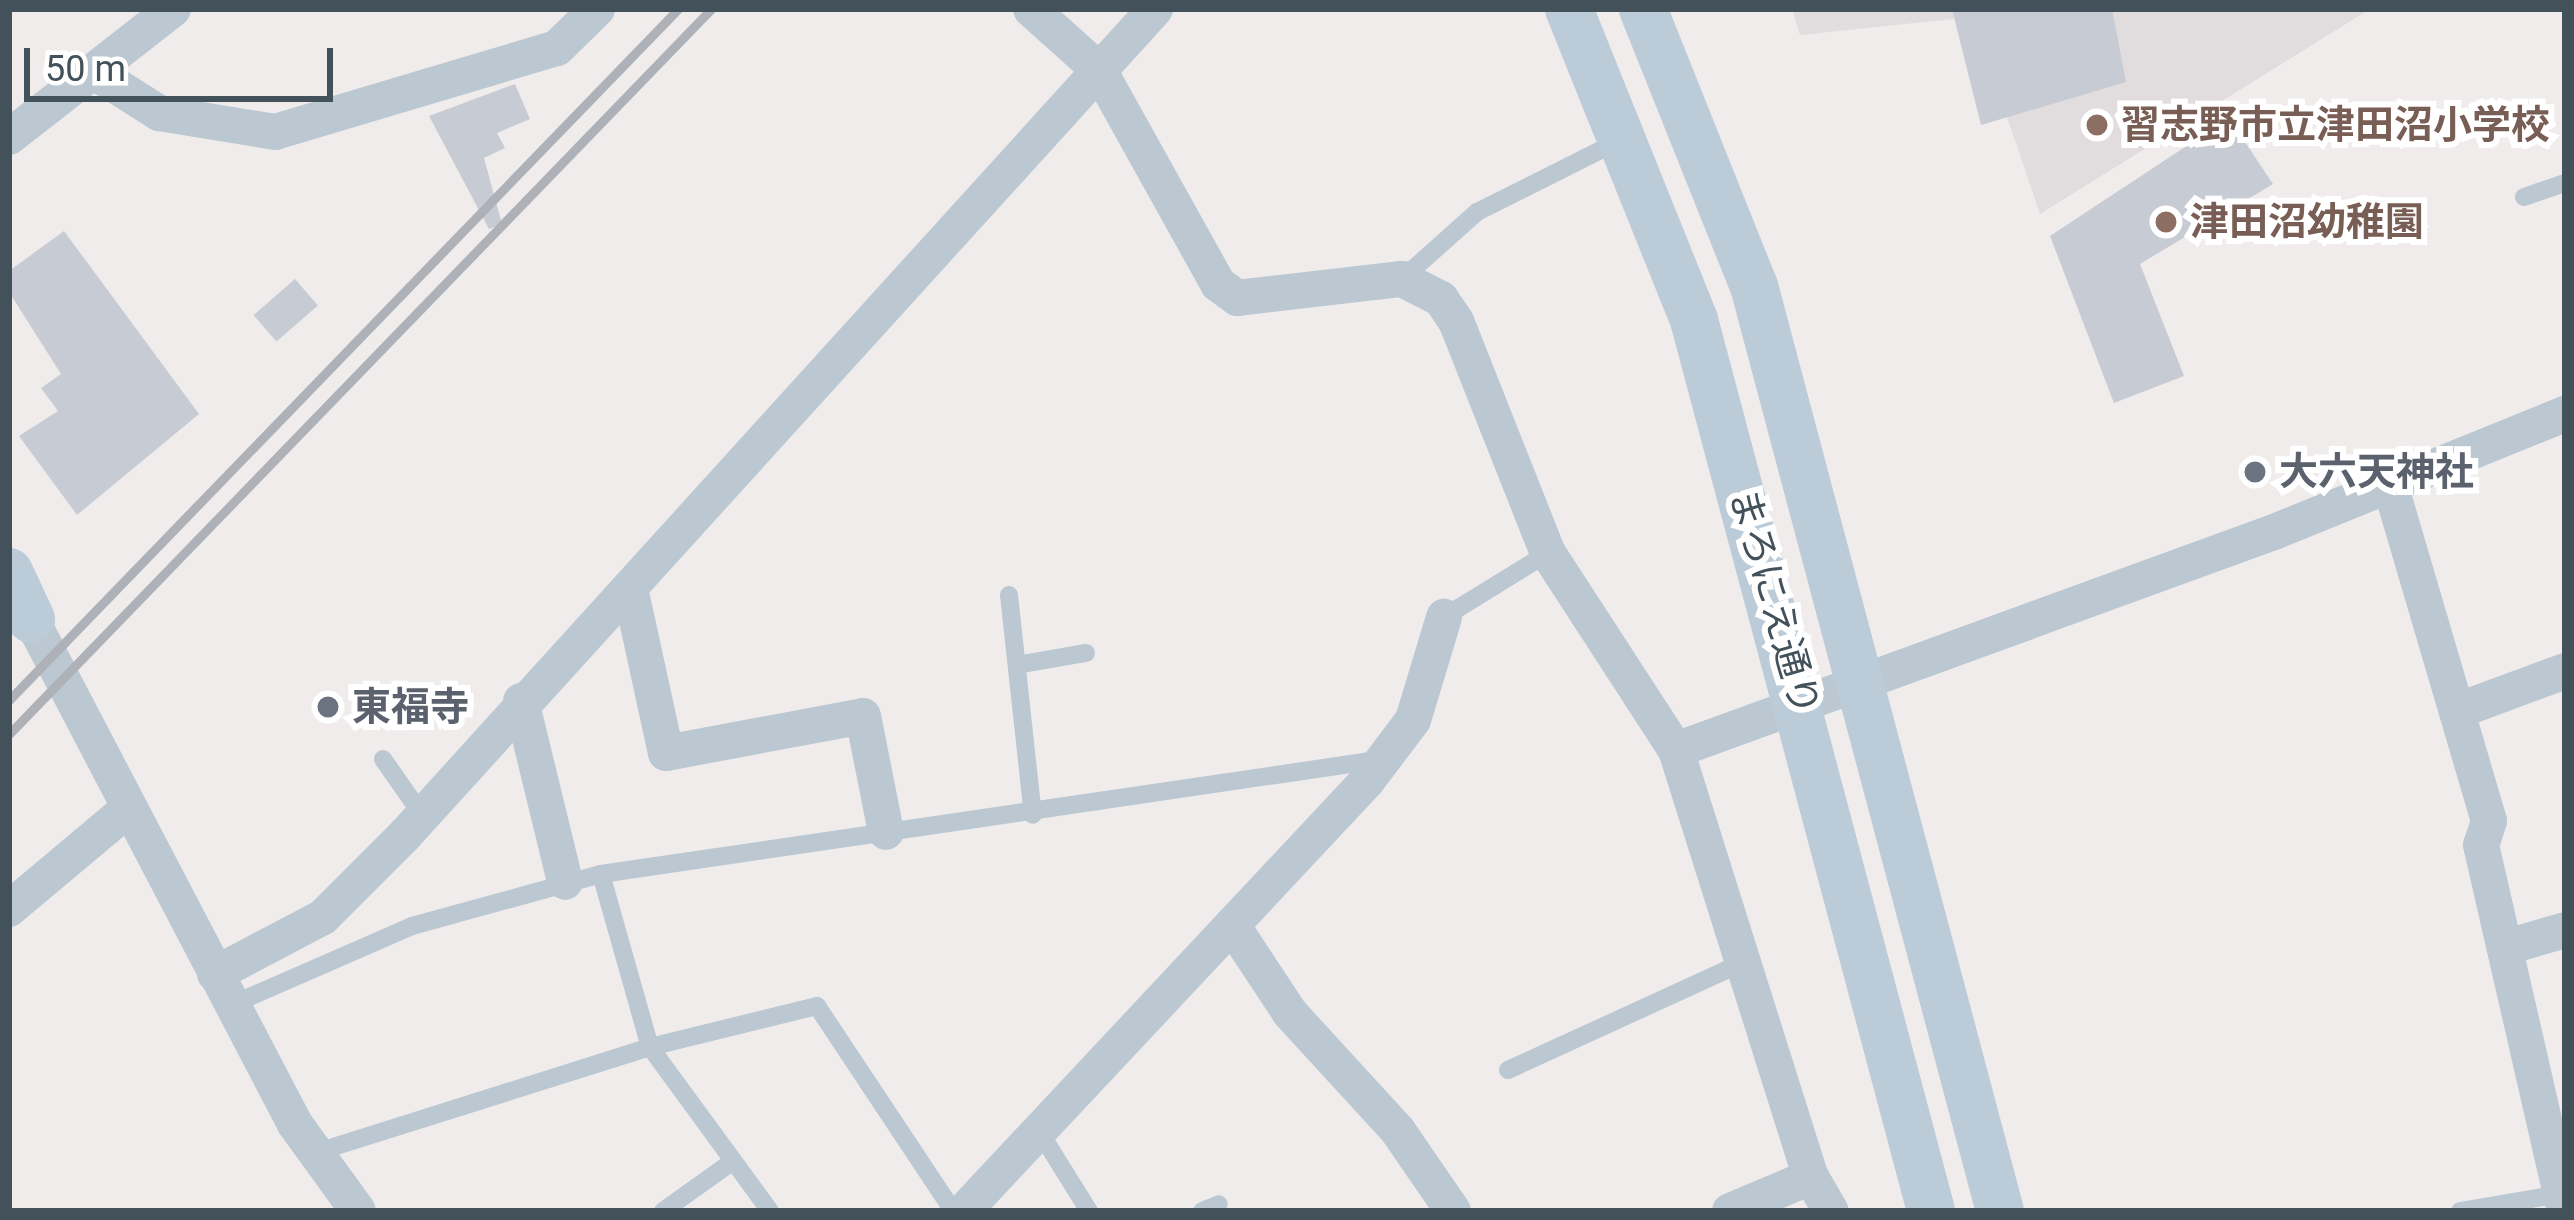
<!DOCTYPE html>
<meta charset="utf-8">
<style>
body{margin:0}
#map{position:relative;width:2574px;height:1220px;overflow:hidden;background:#f0ecec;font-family:Roboto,"Noto Sans JP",sans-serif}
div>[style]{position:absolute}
.education>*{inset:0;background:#e1ddde}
.building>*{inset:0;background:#c7cbd3;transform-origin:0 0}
.lane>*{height:18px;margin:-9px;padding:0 9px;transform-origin:9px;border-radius:9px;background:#bbc8d1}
.street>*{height:36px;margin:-18px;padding:0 18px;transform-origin:18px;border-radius:18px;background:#bbc8d1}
.secondary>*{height:48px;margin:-24px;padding:0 24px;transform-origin:24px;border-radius:24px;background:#bccbd8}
.rail>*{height:9px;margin:-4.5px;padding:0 4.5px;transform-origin:4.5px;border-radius:4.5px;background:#aeb2b8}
.dots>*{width:33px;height:33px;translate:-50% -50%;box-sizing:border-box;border:6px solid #fff;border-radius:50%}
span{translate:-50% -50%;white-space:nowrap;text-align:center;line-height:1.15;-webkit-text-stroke:12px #fff;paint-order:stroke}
.education-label{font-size:39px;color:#785e54;font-weight:700}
.left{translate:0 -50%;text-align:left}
.worship-label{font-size:39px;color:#5b616d;font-weight:700}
.street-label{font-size:39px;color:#43515b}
.frame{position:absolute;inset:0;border:12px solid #43515b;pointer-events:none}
.scale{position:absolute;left:24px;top:48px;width:309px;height:54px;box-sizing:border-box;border:6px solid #43515b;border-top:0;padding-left:15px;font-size:36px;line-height:42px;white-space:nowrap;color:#43515b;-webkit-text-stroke:9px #fff;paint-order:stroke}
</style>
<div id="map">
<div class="education">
<div style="clip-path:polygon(1792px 9px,2370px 9px,2040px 214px,1973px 17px,1800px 35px)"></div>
</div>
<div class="building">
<div style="clip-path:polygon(1952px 9px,2112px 9px,2126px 82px,1981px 125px)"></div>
<div style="clip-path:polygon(515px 84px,530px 119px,497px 133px,505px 148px,484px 158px,502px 224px,489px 229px,429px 116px)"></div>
<div style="clip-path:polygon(2229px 118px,2273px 184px,2140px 264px,2184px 376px,2114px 403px,2050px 236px)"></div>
<div style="clip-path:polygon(64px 231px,199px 414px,77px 515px,19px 436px,58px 411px,41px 388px,61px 374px,9px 292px,9px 271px)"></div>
<div style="left:295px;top:279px;width:35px;height:55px;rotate:49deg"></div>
</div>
<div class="lane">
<div style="left:2524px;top:197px;width:43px;rotate:-18.9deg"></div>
<div style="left:1402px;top:279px;width:101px;rotate:-41.8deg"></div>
<div style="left:1477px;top:212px;width:159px;rotate:-26.6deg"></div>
<div style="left:1009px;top:595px;width:221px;rotate:83.8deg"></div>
<div style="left:1444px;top:617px;width:122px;rotate:-31.6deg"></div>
<div style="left:1017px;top:665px;width:70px;rotate:-9.9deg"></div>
<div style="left:383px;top:759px;width:68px;rotate:55.1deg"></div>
<div style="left:601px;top:874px;width:180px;rotate:74.2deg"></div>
<div style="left:650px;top:1047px;width:203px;rotate:53.8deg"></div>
<div style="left:231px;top:1005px;width:197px;rotate:-23.6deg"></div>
<div style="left:412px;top:926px;width:196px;rotate:-15.4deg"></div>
<div style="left:601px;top:874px;width:785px;rotate:-8.35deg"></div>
<div style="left:1508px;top:1070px;width:254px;rotate:-24.6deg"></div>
<div style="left:1041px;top:1134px;width:91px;rotate:58.1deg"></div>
<div style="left:314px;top:1153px;width:352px;rotate:-17.5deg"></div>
<div style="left:650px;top:1047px;width:172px;rotate:-13.8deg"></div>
<div style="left:817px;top:1006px;width:246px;rotate:56.4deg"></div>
<div style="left:663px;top:1211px;width:86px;rotate:-35.5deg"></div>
<div style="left:1202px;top:1211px;width:18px;rotate:-22deg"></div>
<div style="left:2460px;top:1211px;width:102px;rotate:-9.6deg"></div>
</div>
<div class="street">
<div style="left:1031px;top:9px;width:91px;rotate:41.9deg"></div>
<div style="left:1099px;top:70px;width:245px;rotate:60.9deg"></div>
<div style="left:1218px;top:284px;width:24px;rotate:36deg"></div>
<div style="left:1237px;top:298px;width:166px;rotate:-6.6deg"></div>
<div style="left:1402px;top:279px;width:44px;rotate:27.1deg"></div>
<div style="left:1441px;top:299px;width:27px;rotate:56deg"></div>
<div style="left:1456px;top:321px;width:250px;rotate:68.4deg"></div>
<div style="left:1548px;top:553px;width:235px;rotate:57deg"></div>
<div style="left:1676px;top:750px;width:448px;rotate:72.5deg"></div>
<div style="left:1811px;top:1177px;width:39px;rotate:60deg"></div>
<div style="left:96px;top:73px;width:75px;rotate:32.4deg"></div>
<div style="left:159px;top:113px;width:118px;rotate:9.3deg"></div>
<div style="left:275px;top:132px;width:294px;rotate:-16.6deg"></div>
<div style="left:557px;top:48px;width:56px;rotate:-44.3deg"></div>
<div style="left:9px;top:137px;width:208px;rotate:-38deg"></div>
<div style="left:2391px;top:488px;width:347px;rotate:73.6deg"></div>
<div style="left:2489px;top:821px;width:25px;rotate:108deg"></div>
<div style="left:2481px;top:845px;width:376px;rotate:77.1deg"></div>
<div style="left:630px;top:588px;width:169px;rotate:77.7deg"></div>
<div style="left:666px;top:753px;width:200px;rotate:-10.6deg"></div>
<div style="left:863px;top:716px;width:118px;rotate:78.8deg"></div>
<div style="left:31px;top:619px;width:570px;rotate:62.4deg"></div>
<div style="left:295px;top:1124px;width:107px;rotate:54.1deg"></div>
<div style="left:521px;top:701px;width:186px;rotate:76.3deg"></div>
<div style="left:2457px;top:711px;width:115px;rotate:-20.3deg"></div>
<div style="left:1676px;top:750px;width:636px;rotate:-20.03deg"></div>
<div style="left:2274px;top:532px;width:314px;rotate:-22.1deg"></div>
<div style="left:9px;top:909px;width:155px;rotate:-40deg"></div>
<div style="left:1232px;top:925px;width:105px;rotate:56.6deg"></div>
<div style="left:1290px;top:1013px;width:160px;rotate:47.5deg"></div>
<div style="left:1398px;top:1131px;width:97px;rotate:55.5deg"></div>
<div style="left:2507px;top:947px;width:60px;rotate:-16.3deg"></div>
<div style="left:215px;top:974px;width:122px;rotate:-27.8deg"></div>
<div style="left:323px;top:917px;width:116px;rotate:-45deg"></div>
<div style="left:405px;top:835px;width:1116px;rotate:-47.76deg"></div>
<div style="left:964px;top:1211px;width:589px;rotate:-46.86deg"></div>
<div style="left:1367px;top:781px;width:76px;rotate:-53deg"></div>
<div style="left:1413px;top:720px;width:108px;rotate:-73.2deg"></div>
<div style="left:1730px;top:1211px;width:88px;rotate:-22.8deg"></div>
</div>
<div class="secondary">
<div style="left:1569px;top:9px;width:335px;rotate:68.1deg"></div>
<div style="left:1694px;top:320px;width:922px;rotate:75.1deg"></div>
<div style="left:1643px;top:9px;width:298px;rotate:68.2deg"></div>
<div style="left:1754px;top:286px;width:957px;rotate:75.11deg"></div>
<div style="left:9px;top:572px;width:52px;rotate:64.9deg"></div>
</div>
<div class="rail">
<div style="left:9px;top:700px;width:962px;rotate:-45.93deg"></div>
<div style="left:9px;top:734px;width:1009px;rotate:-45.92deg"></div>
</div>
<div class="dots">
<div style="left:2097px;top:125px;background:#8d6e63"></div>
<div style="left:2166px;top:222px;background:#8d6e63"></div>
<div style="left:2255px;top:472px;background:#6b7280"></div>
<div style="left:328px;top:707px;background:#6b7280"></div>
</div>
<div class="education-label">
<span class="left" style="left:2121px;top:125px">習志野市立津田沼小学校</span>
<span class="left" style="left:2190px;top:222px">津田沼幼稚園</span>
</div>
<div class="worship-label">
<span class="left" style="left:2279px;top:472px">大六天神社</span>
<span class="left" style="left:352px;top:707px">東福寺</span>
</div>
<div class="street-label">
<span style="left:1774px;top:602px;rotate:74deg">まろにえ通り</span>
</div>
<div class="frame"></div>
<div class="scale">50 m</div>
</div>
